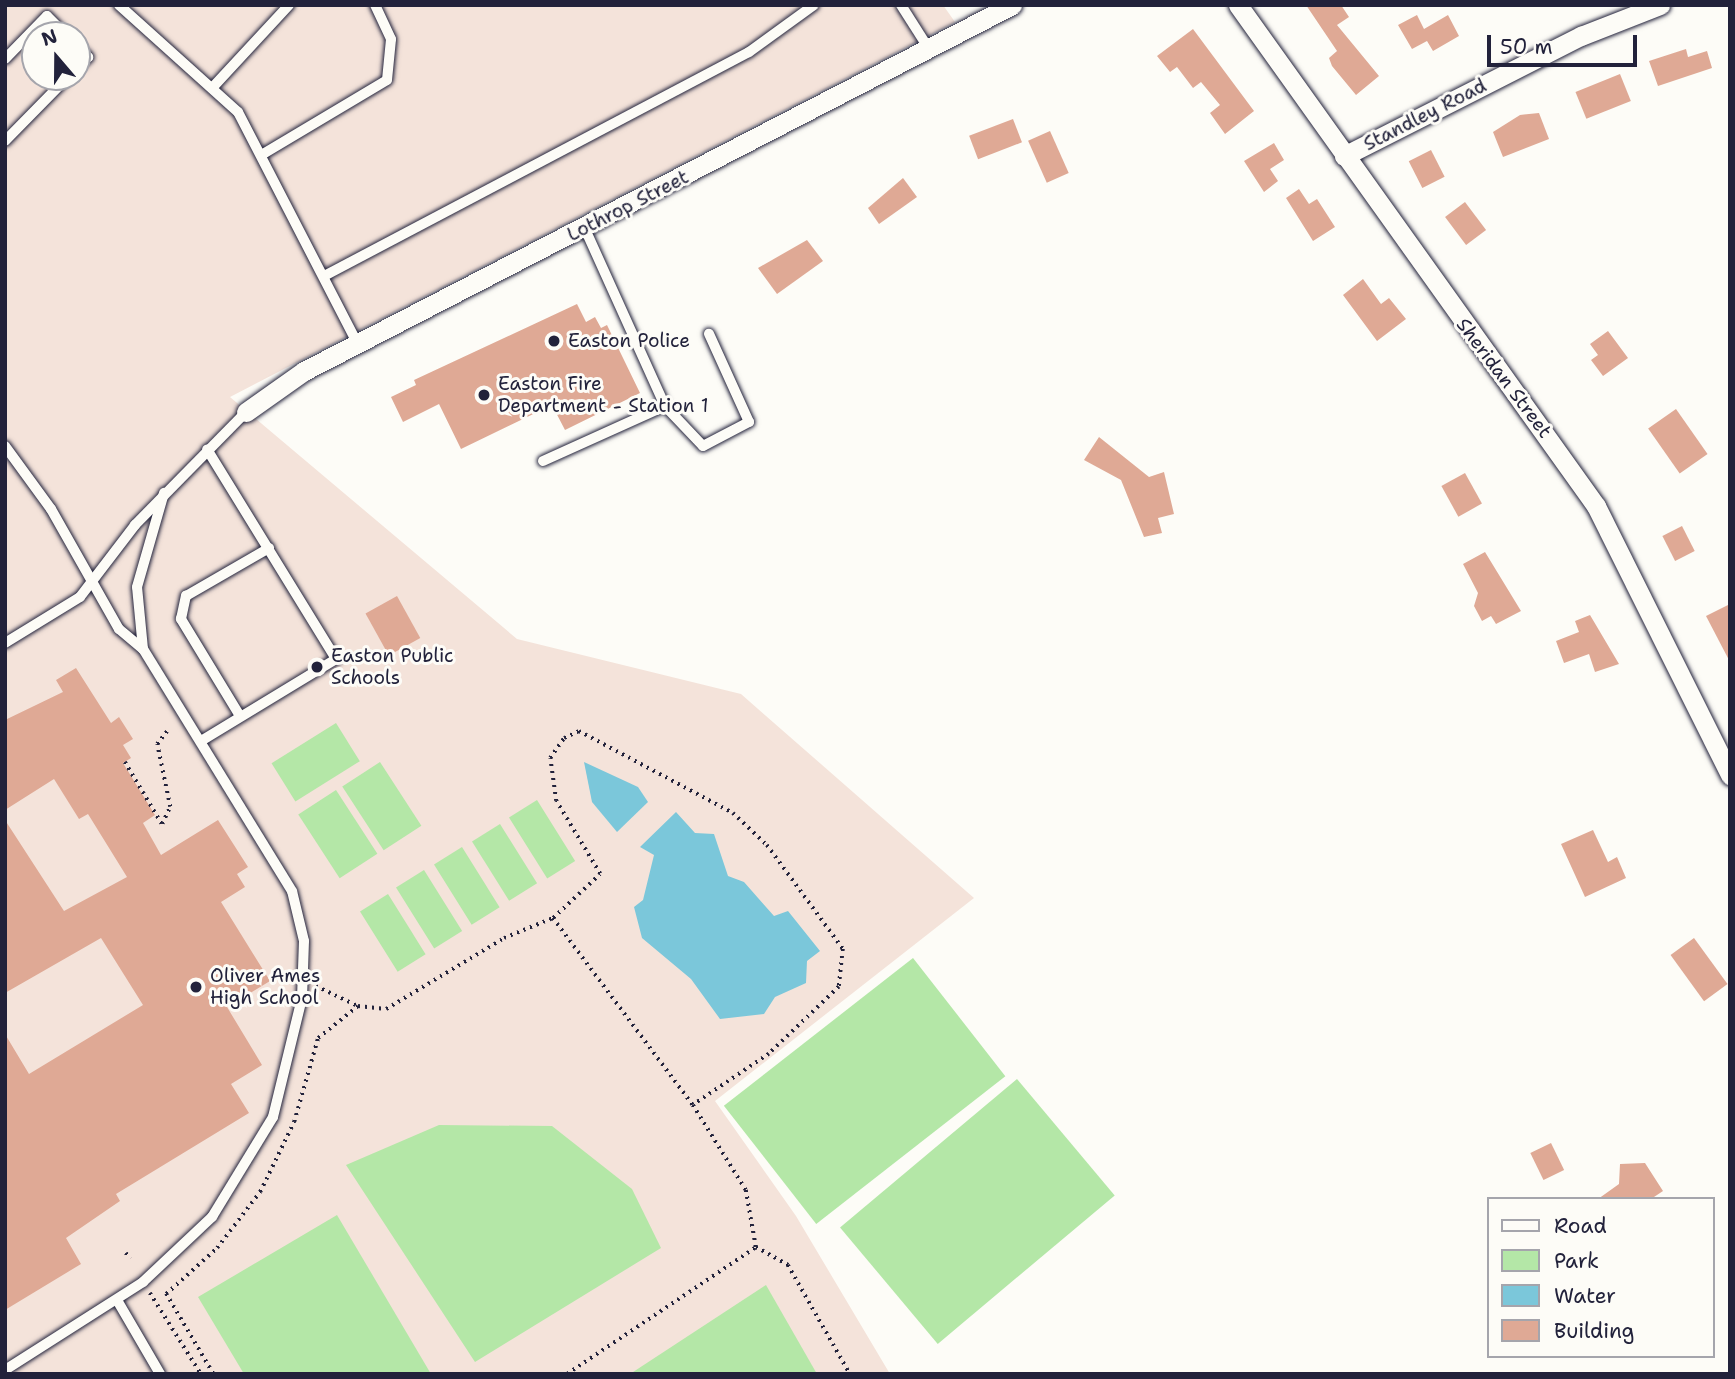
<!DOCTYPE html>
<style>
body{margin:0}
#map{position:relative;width:1735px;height:1379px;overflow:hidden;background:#fdfcf7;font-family:"Shantell Sans",sans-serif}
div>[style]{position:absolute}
.built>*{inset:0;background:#f4e3da}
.green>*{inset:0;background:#b4e7a7;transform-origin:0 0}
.water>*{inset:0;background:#7bc7da}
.building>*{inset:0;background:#dfa995;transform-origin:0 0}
.path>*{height:3.5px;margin-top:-1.75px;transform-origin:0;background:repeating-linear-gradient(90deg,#22223b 0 2px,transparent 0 7px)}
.roads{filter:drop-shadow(0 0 2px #22223b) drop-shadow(0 0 2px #22223b)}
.lane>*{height:10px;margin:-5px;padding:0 5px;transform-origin:5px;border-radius:5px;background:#fdfcf7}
.street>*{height:19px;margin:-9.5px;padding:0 9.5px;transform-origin:9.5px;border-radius:9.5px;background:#fdfcf7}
.dots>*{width:19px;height:19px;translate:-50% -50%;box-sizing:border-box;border:4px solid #fdfcf7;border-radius:50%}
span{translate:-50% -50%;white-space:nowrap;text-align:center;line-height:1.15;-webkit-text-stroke:6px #fdfcf7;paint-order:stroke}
.street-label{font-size:19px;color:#22223b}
.poi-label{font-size:19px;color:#22223b}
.left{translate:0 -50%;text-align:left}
.frame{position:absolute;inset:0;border:7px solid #22223b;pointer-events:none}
.legend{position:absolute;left:1487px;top:1197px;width:228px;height:161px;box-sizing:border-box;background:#fdfcf7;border:2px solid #a5a5ac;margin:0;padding:9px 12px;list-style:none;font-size:21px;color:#22223b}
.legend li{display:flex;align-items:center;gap:14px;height:35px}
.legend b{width:35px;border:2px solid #a5a5ac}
.north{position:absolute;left:21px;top:21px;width:70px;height:70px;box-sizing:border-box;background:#fdfcf7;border:2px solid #a5a5ac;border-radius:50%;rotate:340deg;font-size:19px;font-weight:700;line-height:28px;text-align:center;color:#22223b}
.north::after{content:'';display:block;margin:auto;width:24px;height:32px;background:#22223b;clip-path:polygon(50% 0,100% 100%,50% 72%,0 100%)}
.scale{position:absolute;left:1487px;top:35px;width:150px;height:32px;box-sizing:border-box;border:4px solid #22223b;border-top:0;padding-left:9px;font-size:21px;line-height:24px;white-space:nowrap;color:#22223b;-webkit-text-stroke:5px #fdfcf7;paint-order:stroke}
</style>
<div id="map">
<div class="built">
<div style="clip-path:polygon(evenodd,5px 5px,943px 5px,955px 22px,230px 397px,517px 639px,741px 694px,974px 898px,715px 1101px,796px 1216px,890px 1374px,5px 1374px,5px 5px,35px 35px,77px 35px,77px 77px,35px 77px,35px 35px)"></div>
</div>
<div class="green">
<div style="left:336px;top:723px;width:45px;height:76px;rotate:58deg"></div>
<div style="left:380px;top:762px;width:76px;height:45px;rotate:57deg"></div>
<div style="left:336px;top:790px;width:76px;height:45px;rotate:57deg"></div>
<div style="left:537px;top:800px;width:72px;height:33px;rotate:58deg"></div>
<div style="left:500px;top:824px;width:70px;height:33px;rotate:58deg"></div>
<div style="left:462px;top:847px;width:71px;height:33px;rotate:58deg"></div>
<div style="left:424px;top:870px;width:72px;height:33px;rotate:58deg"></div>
<div style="left:388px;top:894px;width:71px;height:33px;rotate:58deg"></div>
<div style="left:913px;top:958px;width:150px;height:240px;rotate:52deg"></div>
<div style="left:1017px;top:1079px;width:152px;height:231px;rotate:50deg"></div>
<div style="clip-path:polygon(439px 1125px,552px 1126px,632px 1189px,661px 1248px,475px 1362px,346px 1165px)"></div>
<div style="clip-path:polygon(337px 1215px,431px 1374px,244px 1374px,198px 1297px)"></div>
<div style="clip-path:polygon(766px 1285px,817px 1374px,630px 1374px)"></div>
</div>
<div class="water">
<div style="clip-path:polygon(584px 762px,638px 787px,648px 802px,617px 832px,592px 802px)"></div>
<div style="clip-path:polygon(676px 812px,695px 833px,714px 834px,728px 876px,744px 882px,774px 916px,788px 911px,820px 951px,807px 961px,806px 983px,775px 997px,764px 1014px,720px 1019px,691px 979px,642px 938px,634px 907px,643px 900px,654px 855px,640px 847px)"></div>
</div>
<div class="building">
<div style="clip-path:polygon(1306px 5px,1341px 5px,1349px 17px,1337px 25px,1379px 76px,1356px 95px,1332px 66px,1329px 58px,1337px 51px)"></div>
<div style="clip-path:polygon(1417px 15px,1424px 29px,1448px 15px,1459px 36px,1433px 51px,1427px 41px,1412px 49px,1398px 25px)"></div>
<div style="clip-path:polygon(1193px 29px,1254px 111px,1225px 134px,1210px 113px,1220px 105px,1201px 82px,1193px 88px,1177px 67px,1170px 72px,1157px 56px)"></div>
<div style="clip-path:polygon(1686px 49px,1688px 57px,1707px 51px,1712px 68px,1658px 86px,1649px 61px)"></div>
<div style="left:1620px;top:74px;width:29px;height:48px;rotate:68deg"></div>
<div style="clip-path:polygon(1539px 113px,1549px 139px,1503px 157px,1493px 132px,1520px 115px)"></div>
<div style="left:1013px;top:119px;width:25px;height:47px;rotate:69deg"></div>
<div style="left:1050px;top:131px;width:46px;height:24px;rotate:66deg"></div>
<div style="clip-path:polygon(1274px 143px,1284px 160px,1270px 169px,1278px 181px,1264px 192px,1244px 161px)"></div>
<div style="left:1431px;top:150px;width:30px;height:25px;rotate:63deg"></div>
<div style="clip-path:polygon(903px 178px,917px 197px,879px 224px,868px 208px)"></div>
<div style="clip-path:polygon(1299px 189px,1309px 204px,1317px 199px,1335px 227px,1313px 241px,1286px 198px)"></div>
<div style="left:1465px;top:202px;width:35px;height:25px;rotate:53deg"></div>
<div style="clip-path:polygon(807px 240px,823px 261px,777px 294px,758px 268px)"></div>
<div style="clip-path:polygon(1363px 279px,1381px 304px,1389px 298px,1406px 319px,1377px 341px,1343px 295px)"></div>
<div style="clip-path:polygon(577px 304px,586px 322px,595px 317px,601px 328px,607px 325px,640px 393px,565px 430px,552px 405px,461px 449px,439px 404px,403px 422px,391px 397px,416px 385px,414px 380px)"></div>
<div style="clip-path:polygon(1608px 331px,1628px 358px,1603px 376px,1591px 360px,1598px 355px,1590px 344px)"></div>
<div style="left:1676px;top:409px;width:55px;height:34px;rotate:55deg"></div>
<div style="clip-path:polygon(1099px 437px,1149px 477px,1164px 472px,1174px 514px,1158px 518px,1162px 533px,1144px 537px,1121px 480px,1084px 460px)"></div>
<div style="left:1465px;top:473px;width:35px;height:27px;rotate:61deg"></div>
<div style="left:1682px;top:526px;width:28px;height:22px;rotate:63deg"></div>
<div style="clip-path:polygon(1485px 552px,1521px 611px,1496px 624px,1491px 616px,1482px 621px,1474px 606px,1478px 593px,1463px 564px)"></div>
<div style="left:397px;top:596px;width:48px;height:36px;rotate:61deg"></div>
<div style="clip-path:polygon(1730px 604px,1730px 662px,1706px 616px)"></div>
<div style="clip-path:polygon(1590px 615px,1619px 664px,1595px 672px,1589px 654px,1564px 663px,1556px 641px,1579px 632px,1575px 621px)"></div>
<div style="clip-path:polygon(76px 668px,111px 723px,119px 717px,133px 739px,123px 745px,131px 758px,123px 763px,155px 815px,143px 823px,161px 855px,218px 820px,248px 867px,237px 874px,245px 887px,221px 902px,270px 981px,227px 1007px,262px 1065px,231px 1084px,249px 1113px,116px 1194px,120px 1201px,66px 1238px,81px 1264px,5px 1310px,5px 1034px,29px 1074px,143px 1005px,101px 938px,5px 993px,5px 820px,64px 911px,127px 877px,88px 814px,79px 819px,54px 779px,5px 810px,5px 720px,63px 692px,56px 680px)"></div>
<div style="clip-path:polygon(1593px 830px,1608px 862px,1617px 857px,1626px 878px,1585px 897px,1561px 844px)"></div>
<div style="left:1694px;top:938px;width:57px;height:29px;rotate:54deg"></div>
<div style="left:1551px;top:1143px;width:30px;height:23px;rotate:64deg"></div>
<div style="clip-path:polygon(1645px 1163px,1663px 1191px,1651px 1199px,1598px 1199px,1619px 1184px,1620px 1164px)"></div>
</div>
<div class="path">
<div style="left:125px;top:762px;width:72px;rotate:59.2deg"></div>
<div style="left:162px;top:824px;width:19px;rotate:-65deg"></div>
<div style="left:170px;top:807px;width:64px;rotate:-101.7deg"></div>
<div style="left:157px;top:744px;width:16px;rotate:-52deg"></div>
<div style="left:553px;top:918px;width:234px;rotate:53.2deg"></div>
<div style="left:285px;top:984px;width:4px;rotate:-90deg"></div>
<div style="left:316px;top:986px;width:47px;rotate:25.5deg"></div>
<div style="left:126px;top:1253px;width:7px;rotate:56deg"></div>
<div style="left:150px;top:1293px;width:96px;rotate:57.8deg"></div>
<div style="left:213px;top:1374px;width:93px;rotate:-120.4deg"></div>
<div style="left:166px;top:1294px;width:69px;rotate:-42deg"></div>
<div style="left:217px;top:1248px;width:71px;rotate:-52.5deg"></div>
<div style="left:260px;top:1192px;width:78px;rotate:-64.1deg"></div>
<div style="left:294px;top:1122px;width:87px;rotate:-74.1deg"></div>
<div style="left:318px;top:1038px;width:51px;rotate:-38.7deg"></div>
<div style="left:358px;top:1006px;width:28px;rotate:6deg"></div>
<div style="left:386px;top:1009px;width:138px;rotate:-31deg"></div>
<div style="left:504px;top:938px;width:53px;rotate:-22.2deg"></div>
<div style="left:553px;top:918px;width:64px;rotate:-43.1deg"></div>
<div style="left:600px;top:874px;width:85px;rotate:-121.1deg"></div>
<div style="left:556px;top:801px;width:43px;rotate:-97.9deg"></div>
<div style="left:550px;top:758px;width:24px;rotate:-55deg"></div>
<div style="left:564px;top:738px;width:17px;rotate:-25deg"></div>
<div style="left:579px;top:731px;width:174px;rotate:28deg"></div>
<div style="left:733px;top:813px;width:47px;rotate:43.3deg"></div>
<div style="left:767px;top:845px;width:129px;rotate:53.8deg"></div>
<div style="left:843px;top:949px;width:38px;rotate:96deg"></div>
<div style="left:839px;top:987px;width:97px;rotate:136.3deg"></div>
<div style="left:769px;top:1054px;width:92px;rotate:146.1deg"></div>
<div style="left:693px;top:1105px;width:100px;rotate:58.1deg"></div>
<div style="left:746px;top:1190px;width:58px;rotate:80deg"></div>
<div style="left:756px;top:1247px;width:37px;rotate:29deg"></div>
<div style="left:788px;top:1265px;width:125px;rotate:60.4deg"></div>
<div style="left:567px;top:1374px;width:228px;rotate:-33.9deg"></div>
</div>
<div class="roads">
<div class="lane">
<div style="left:119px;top:5px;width:160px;rotate:42deg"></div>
<div style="left:238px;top:112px;width:261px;rotate:62.7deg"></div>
<div style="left:901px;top:5px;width:52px;rotate:57.5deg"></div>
<div style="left:77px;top:46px;width:16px;rotate:45deg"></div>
<div style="left:88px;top:57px;width:16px;rotate:135deg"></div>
<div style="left:5px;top:59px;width:60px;rotate:-45.7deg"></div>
<div style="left:47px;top:16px;width:27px;rotate:45deg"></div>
<div style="left:213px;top:87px;width:112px;rotate:-47.2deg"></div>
<div style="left:5px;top:141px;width:90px;rotate:-45.5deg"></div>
<div style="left:263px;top:154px;width:144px;rotate:-30.8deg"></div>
<div style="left:387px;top:80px;width:41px;rotate:-84.4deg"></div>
<div style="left:391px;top:39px;width:38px;rotate:-115deg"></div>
<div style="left:324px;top:276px;width:480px;rotate:-27.8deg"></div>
<div style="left:749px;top:52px;width:80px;rotate:-35.9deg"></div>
<div style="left:665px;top:406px;width:55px;rotate:46.5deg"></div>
<div style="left:703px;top:446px;width:52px;rotate:-27.6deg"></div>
<div style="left:749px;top:422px;width:97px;rotate:-114.4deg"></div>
<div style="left:5px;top:446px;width:78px;rotate:53.9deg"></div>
<div style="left:51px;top:509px;width:138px;rotate:60.5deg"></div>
<div style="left:119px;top:629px;width:31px;rotate:40deg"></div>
<div style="left:543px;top:461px;width:134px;rotate:-24.3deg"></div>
<div style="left:665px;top:406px;width:194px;rotate:-114.3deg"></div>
<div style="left:5px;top:643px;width:88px;rotate:-31.5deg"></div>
<div style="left:80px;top:597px;width:91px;rotate:-52.6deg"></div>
<div style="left:135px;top:525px;width:158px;rotate:-45.5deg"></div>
<div style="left:240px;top:716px;width:114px;rotate:-121.3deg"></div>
<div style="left:181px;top:619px;width:24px;rotate:-78deg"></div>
<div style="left:186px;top:596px;width:96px;rotate:-30deg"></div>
<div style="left:201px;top:741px;width:158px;rotate:-31.3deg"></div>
<div style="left:336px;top:659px;width:246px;rotate:-121.6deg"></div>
<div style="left:117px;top:1300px;width:86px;rotate:59.8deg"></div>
<div style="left:5px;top:1370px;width:164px;rotate:-32.5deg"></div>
<div style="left:143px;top:1282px;width:95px;rotate:-43.3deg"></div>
<div style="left:212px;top:1217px;width:117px;rotate:-58.6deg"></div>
<div style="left:273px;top:1117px;width:122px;rotate:-76.3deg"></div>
<div style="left:302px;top:998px;width:57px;rotate:-88deg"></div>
<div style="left:304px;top:941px;width:51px;rotate:-103.5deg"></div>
<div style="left:292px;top:891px;width:284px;rotate:-121.6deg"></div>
<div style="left:143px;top:649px;width:62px;rotate:-95.5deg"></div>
<div style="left:137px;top:587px;width:98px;rotate:-74deg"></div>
</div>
<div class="street">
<div style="left:1238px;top:5px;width:616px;rotate:54.45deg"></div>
<div style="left:1596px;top:506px;width:301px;rotate:63.5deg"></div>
<div style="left:1344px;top:156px;width:266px;rotate:-26.9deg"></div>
<div style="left:1581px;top:36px;width:85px;rotate:-21.4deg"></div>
<div style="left:246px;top:412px;width:71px;rotate:-35.3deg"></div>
<div style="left:304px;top:371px;width:797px;rotate:-27.34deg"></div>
</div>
</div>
<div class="dots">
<div style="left:554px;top:341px;background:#22223b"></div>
<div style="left:484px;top:395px;background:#22223b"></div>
<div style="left:317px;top:667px;background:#22223b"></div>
<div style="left:196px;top:987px;background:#22223b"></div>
</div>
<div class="street-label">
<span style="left:1425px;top:115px;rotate:-27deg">Standley Road</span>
<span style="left:628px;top:206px;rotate:-27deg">Lothrop Street</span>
<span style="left:1504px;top:378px;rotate:53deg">Sheridan Street</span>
</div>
<div class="poi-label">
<span class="left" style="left:568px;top:341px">Easton Police</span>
<span class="left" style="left:498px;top:395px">Easton Fire<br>Department - Station 1</span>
<span class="left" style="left:331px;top:667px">Easton Public<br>Schools</span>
<span class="left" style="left:210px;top:987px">Oliver Ames<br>High School</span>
</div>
<div class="frame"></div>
<ul class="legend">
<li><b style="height:9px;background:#fdfcf7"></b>Road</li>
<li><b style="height:19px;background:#b4e7a7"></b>Park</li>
<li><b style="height:19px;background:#7bc7da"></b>Water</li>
<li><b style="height:19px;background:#dfa995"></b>Building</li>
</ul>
<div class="north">N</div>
<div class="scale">50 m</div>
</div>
